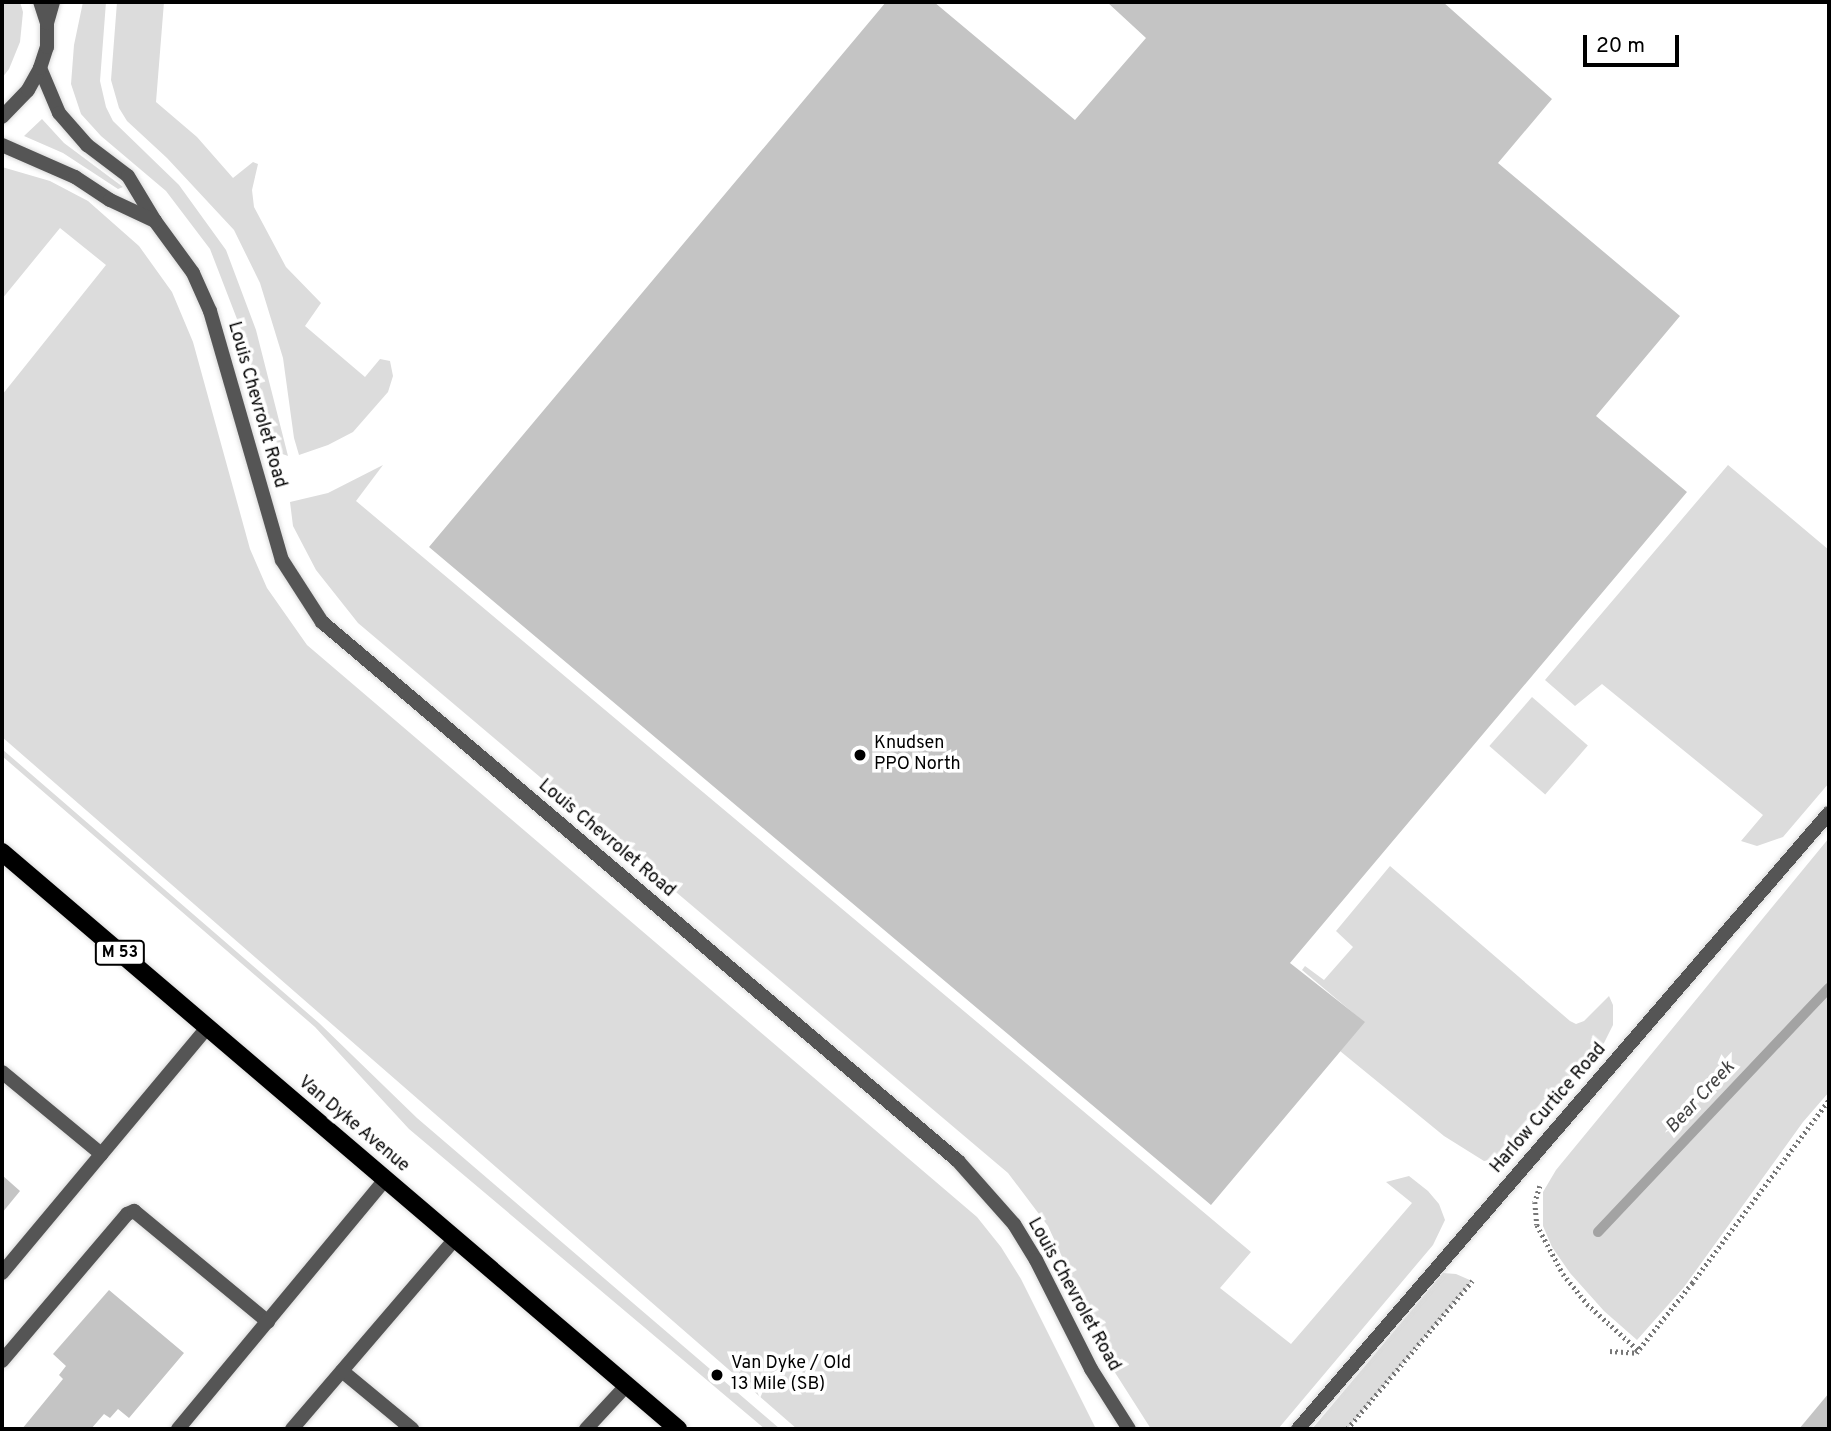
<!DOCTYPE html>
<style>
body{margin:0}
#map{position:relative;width:1831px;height:1431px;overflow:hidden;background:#fff;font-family:Overpass,sans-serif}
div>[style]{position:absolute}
.green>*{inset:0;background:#dcdcdc;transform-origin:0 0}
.stream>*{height:10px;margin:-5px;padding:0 5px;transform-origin:5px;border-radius:5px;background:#a3a3a3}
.building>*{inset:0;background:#c4c4c4}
.path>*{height:4.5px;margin-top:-2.25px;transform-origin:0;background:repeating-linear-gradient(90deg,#777 0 2px,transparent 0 5.5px)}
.roads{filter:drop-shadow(0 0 2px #dbdbdb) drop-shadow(0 0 2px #dbdbdb)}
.service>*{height:14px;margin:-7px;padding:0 7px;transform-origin:7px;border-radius:7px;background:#555}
.primary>*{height:18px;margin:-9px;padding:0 9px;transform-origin:9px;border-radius:9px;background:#000}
.dots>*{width:19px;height:19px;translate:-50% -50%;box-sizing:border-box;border:4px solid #fff;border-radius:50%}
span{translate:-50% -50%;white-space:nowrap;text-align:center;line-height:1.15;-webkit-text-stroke:7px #fff;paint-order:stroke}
.shield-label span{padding:2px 5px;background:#fff;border:2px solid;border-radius:5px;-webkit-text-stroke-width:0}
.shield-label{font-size:16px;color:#000;font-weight:700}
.street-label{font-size:18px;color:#000}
.poi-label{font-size:18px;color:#000}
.left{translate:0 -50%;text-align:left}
.water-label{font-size:19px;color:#444;font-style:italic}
.frame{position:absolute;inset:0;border:4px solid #000;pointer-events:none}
.scale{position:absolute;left:1583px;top:35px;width:96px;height:32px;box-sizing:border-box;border:4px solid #000;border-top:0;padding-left:9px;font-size:21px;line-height:24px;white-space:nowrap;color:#000;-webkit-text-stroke:5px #fff;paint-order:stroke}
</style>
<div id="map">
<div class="green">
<div style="clip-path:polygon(2px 2px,20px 2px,23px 12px,20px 42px,9px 69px,2px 78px)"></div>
<div style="clip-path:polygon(83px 2px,106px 2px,100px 81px,106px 107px,113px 121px,179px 185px,226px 250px,256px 330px,288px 456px,277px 452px,270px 441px,242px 332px,210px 249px,166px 191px,101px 136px,81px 114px,71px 84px,74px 45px)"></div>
<div style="clip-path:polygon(117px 2px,164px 2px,156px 102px,197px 137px,233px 178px,253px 162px,258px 164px,252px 190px,254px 207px,286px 267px,321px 303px,305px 326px,365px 377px,380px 359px,390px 361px,393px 376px,388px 392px,353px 432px,328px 445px,299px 455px,294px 438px,283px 358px,260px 283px,234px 230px,167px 158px,127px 121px,119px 108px,111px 80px)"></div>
<div style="clip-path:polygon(42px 119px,64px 143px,123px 187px,118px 189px,63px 153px,24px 136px)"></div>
<div style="clip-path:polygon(2px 167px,50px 181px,88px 201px,139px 246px,172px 292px,193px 342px,250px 549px,267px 588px,307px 645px,977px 1217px,1001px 1247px,1021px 1279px,1096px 1429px,797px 1429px,2px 737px,2px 395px,106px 265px,60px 228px,2px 299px)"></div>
<div style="clip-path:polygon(383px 465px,356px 501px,1251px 1252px,1220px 1288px,1291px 1344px,1412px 1203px,1386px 1182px,1409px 1176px,1428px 1191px,1439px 1204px,1445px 1220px,1433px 1245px,1278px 1429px,1151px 1429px,1114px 1371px,1048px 1226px,1008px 1173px,358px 623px,316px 570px,293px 526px,290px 502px,328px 493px)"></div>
<div style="clip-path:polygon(1728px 465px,1829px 550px,1829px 783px,1783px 837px,1757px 846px,1741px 841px,1763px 815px,1602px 684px,1575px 706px,1545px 680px)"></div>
<div style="left:1532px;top:697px;width:74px;height:65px;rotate:41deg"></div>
<div style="clip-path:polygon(2px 749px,319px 1023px,417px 1118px,780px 1429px,765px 1429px,409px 1129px,315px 1027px,2px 756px)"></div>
<div style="clip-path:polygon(1829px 838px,1829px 1092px,1803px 1122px,1684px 1287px,1637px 1340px,1604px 1311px,1570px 1273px,1552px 1247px,1543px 1226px,1543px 1192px,1556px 1170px)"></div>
<div style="clip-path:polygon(1390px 866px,1570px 1021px,1576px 1024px,1584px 1021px,1609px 996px,1613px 1005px,1613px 1025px,1604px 1043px,1514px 1147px,1500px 1158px,1484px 1161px,1444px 1136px,1340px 1051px,1364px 1022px,1302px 970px,1305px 966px,1324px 980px,1353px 947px,1336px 931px)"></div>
<div style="clip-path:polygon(1443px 1273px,1456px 1274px,1472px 1281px,1347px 1429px,1312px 1429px)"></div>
</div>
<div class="stream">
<div style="left:1598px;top:1232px;width:336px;rotate:-46.6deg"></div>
</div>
<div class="building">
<div style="clip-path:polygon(886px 2px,934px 2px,1075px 120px,1146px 38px,1107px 2px,1443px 2px,1552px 99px,1498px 163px,1680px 316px,1596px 416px,1687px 492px,1290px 963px,1365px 1022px,1211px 1205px,429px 547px)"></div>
<div style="clip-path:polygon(2px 1175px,20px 1191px,2px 1213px)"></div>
<div style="clip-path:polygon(109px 1290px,184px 1353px,129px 1418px,118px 1409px,110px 1418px,104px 1414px,91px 1429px,22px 1429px,63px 1379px,59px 1375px,66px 1366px,53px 1354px)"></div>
<div style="clip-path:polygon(1829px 1393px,1829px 1429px,1799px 1429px)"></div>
</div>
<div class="path">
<div style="left:1540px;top:1186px;width:17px;rotate:107deg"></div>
<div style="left:1535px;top:1202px;width:23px;rotate:85deg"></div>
<div style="left:1537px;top:1225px;width:55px;rotate:62deg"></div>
<div style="left:1563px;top:1274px;width:38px;rotate:51deg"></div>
<div style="left:1587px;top:1304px;width:69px;rotate:42deg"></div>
<div style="left:1610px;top:1351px;width:26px;rotate:4deg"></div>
<div style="left:1636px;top:1353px;width:90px;rotate:-51.3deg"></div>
<div style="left:1692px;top:1283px;width:229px;rotate:-53.2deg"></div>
<div style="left:1347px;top:1429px;width:194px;rotate:-49.8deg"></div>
</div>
<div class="roads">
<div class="service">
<div style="left:47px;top:23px;width:22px;rotate:-74deg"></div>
<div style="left:40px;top:68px;width:49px;rotate:67.1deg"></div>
<div style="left:59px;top:113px;width:43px;rotate:48.8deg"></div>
<div style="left:87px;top:145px;width:51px;rotate:37.1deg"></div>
<div style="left:128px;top:176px;width:52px;rotate:59deg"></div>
<div style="left:155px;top:221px;width:64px;rotate:53.8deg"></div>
<div style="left:193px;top:273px;width:42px;rotate:65.9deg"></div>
<div style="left:210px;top:311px;width:259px;rotate:73.9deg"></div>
<div style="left:282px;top:560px;width:74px;rotate:57.2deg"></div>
<div style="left:322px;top:622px;width:834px;rotate:40.28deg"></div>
<div style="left:958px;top:1161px;width:84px;rotate:48.4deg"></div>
<div style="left:1014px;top:1224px;width:42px;rotate:58.6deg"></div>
<div style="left:1036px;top:1260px;width:122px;rotate:63.2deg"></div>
<div style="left:1091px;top:1369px;width:71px;rotate:57.7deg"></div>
<div style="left:2px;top:117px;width:37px;rotate:-46deg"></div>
<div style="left:28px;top:90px;width:25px;rotate:-61deg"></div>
<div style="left:40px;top:68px;width:22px;rotate:-72deg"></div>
<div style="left:47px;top:47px;width:24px;rotate:-90deg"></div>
<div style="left:47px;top:23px;width:22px;rotate:-108deg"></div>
<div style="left:2px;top:145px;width:80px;rotate:23.7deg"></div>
<div style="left:75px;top:177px;width:42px;rotate:33.3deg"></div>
<div style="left:110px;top:200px;width:50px;rotate:25deg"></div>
<div style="left:2px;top:1072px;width:129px;rotate:39.6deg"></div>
<div style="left:2px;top:1273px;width:319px;rotate:-50.1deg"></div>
<div style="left:2px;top:1361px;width:193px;rotate:-49.6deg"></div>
<div style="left:127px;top:1214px;width:8px;rotate:-23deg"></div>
<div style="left:134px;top:1211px;width:174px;rotate:39.6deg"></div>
<div style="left:342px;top:1371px;width:91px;rotate:39.6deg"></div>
<div style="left:178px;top:1429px;width:324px;rotate:-50.3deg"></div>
<div style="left:292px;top:1429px;width:250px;rotate:-49.4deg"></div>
<div style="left:586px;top:1429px;width:59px;rotate:-47.1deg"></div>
<div style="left:1298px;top:1429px;width:813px;rotate:-49.24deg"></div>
</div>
<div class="primary">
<div style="left:2px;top:852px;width:889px;rotate:40.48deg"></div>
</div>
</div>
<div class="dots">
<div style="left:860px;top:755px;background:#000"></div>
<div style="left:717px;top:1375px;background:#000"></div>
</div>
<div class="shield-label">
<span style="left:120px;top:953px">M 53</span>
</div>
<div class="street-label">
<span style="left:256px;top:405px;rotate:74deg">Louis Chevrolet Road</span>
<span style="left:606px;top:839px;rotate:40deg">Louis Chevrolet Road</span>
<span style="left:1549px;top:1109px;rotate:-49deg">Harlow Curtice Road</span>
<span style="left:353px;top:1125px;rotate:40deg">Van Dyke Avenue</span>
<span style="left:1073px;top:1295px;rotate:61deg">Louis Chevrolet Road</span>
</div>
<div class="poi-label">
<span class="left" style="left:874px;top:755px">Knudsen<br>PPO North</span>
<span class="left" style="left:731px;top:1375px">Van Dyke / Old<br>13 Mile (SB)</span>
</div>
<div class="water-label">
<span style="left:1701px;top:1098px;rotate:-47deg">Bear Creek</span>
</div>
<div class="frame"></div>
<div class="scale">20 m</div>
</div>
